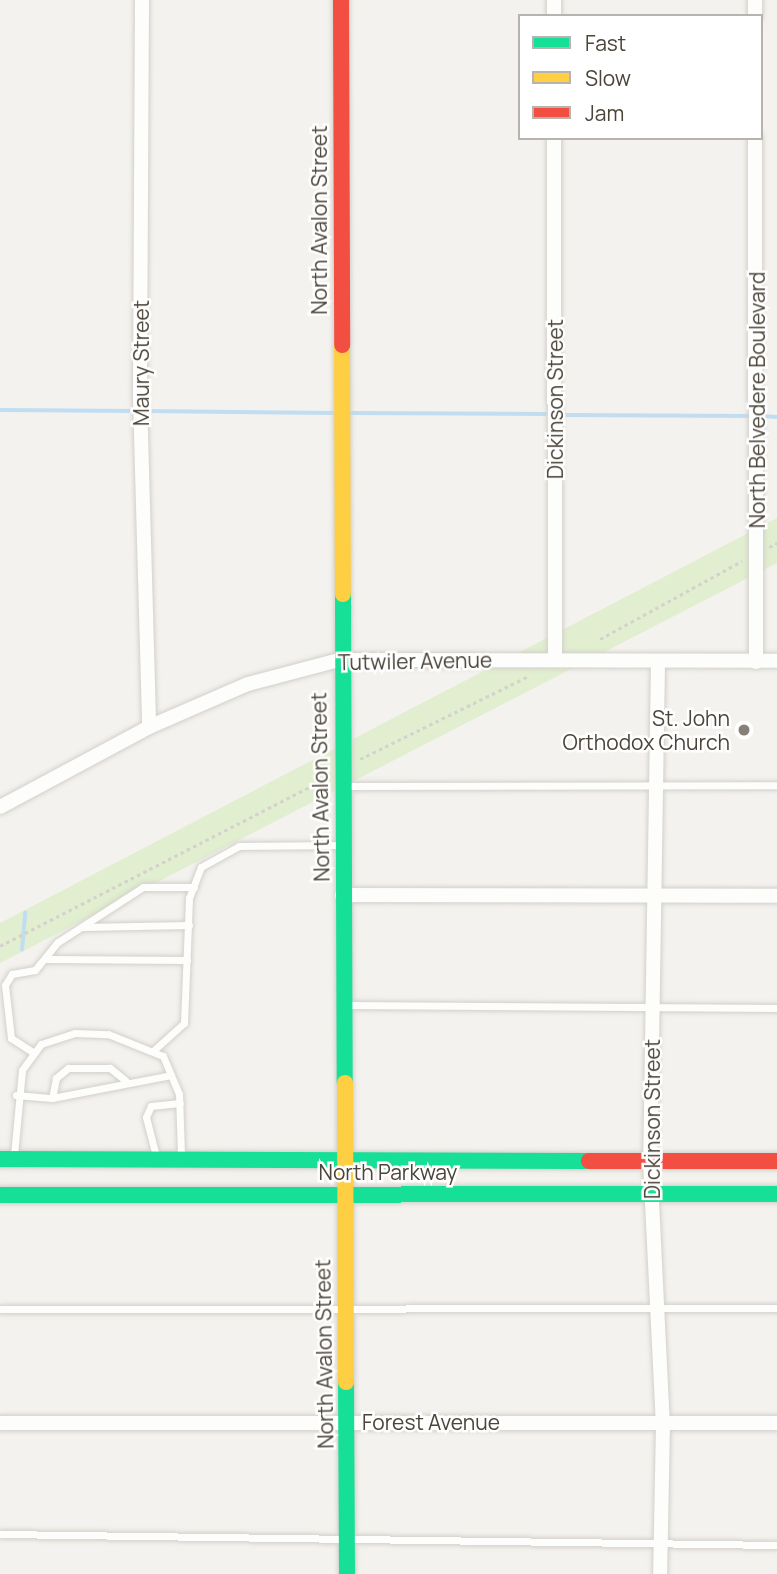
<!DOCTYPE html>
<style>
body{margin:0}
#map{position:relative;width:777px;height:1574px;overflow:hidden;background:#f4f2ee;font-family:Manrope,sans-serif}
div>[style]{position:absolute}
.green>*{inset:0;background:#e1eecf}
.stream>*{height:3.5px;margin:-1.75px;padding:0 1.75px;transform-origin:1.75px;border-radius:1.75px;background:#c0ddf1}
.path>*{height:2.5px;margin-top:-1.25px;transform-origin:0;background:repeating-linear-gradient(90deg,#d3d2cc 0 3.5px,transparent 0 7px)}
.roads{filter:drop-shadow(0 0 2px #d2d0cb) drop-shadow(0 0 2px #d2d0cb)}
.lane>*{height:7px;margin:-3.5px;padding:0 3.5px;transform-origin:3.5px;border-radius:3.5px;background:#fdfdfc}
.street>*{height:14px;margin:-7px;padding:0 7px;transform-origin:7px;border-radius:7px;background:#fdfdfc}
.fast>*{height:16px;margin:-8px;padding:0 8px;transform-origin:8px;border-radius:8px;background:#16e098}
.slow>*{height:16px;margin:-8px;padding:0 8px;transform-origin:8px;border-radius:8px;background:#ffcf43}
.jam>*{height:16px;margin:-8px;padding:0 8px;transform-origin:8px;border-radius:8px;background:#f24e42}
.dots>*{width:19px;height:19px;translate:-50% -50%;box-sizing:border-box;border:4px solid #fff;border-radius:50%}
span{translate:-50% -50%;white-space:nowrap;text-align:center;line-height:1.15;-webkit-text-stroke:5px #fff;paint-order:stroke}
.street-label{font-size:21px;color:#4b4439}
.poi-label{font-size:21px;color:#4b4439}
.right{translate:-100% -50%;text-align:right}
.legend{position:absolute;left:518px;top:14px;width:245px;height:126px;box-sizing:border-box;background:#fff;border:2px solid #b7b4b0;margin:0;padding:9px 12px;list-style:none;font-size:21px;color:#4b4439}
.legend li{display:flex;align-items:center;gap:14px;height:35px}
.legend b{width:35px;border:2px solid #b7b4b0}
</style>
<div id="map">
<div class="green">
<div style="clip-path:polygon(777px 518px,777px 563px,0 963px,0 923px)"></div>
</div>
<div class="stream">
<div style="left:0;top:410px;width:138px;rotate:0.4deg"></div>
<div style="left:146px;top:411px;width:191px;rotate:0.6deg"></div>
<div style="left:349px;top:413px;width:196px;rotate:0.3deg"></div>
<div style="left:565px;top:415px;width:187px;rotate:0.3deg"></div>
<div style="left:760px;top:416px;width:17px;rotate:3deg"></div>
<div style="left:22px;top:950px;width:37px;rotate:-85deg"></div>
</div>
<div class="path">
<div style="left:769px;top:547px;width:9px;rotate:-27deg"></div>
<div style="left:600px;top:639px;width:162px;rotate:-28.8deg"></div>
<div style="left:360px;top:759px;width:188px;rotate:-26.2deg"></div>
<div style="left:0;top:946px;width:368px;rotate:-27.2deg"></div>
</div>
<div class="roads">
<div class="lane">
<div style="left:346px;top:786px;width:431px;rotate:-0.1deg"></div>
<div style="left:83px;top:927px;width:106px;rotate:-1.1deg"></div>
<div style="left:48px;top:959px;width:139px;rotate:0.4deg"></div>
<div style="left:347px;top:1005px;width:430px;rotate:0.4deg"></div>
<div style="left:154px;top:1050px;width:40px;rotate:-42deg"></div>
<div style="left:184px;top:1023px;width:125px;rotate:-87.7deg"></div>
<div style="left:189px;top:898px;width:33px;rotate:-69deg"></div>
<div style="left:201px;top:867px;width:43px;rotate:-28.9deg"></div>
<div style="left:239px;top:846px;width:102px;rotate:-0.6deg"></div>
<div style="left:34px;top:1053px;width:27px;rotate:-147deg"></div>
<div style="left:11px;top:1038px;width:53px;rotate:-96.5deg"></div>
<div style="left:5px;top:985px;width:13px;rotate:-58deg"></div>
<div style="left:12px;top:974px;width:23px;rotate:-10deg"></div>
<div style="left:35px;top:970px;width:36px;rotate:-51deg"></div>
<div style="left:58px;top:942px;width:101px;rotate:-32.9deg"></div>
<div style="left:143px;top:887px;width:51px"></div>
<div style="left:126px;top:1081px;width:21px;rotate:-141deg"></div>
<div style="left:110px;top:1068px;width:42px;rotate:180deg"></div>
<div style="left:68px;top:1068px;width:16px;rotate:140deg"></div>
<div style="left:56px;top:1078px;width:20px;rotate:101deg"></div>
<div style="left:52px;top:1098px;width:121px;rotate:-10.9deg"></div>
<div style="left:16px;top:1095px;width:36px;rotate:5deg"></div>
<div style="left:14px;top:1155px;width:85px;rotate:-84.6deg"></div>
<div style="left:22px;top:1070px;width:32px;rotate:-54deg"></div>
<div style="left:41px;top:1044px;width:36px;rotate:-18deg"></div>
<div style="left:75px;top:1033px;width:33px;rotate:2deg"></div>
<div style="left:108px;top:1034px;width:59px;rotate:21.8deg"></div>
<div style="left:163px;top:1056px;width:41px;rotate:67.2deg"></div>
<div style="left:179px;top:1094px;width:61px;rotate:88.1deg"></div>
<div style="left:156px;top:1156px;width:40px;rotate:-104.4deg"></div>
<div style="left:146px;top:1117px;width:12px;rotate:-66deg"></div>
<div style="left:151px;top:1106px;width:29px;rotate:-6deg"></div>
<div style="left:0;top:1309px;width:777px;rotate:-0.07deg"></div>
<div style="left:0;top:1534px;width:777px;rotate:0.81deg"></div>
</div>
<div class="street">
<div style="left:142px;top:0;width:398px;rotate:90.3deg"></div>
<div style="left:140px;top:398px;width:329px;rotate:88.4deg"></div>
<div style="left:554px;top:0;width:16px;rotate:90deg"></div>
<div style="left:755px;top:0;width:16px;rotate:90deg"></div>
<div style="left:554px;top:138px;width:522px;rotate:89.89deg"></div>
<div style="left:755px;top:138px;width:524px;rotate:89.89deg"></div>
<div style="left:658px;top:663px;width:498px;rotate:90.9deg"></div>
<div style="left:650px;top:1161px;width:263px;rotate:87.2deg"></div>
<div style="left:663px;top:1424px;width:150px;rotate:91.1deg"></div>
<div style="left:0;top:807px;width:169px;rotate:-28.2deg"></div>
<div style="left:149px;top:727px;width:108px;rotate:-23.5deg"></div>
<div style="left:248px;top:684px;width:94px;rotate:-14.8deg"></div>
<div style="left:339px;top:660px;width:438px;rotate:0.1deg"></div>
<div style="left:342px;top:895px;width:435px;rotate:0.1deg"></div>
<div style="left:0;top:1423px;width:777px"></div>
</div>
<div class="fast">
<div style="left:343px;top:594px;width:489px;rotate:89.8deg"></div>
<div style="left:0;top:1159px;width:589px;rotate:0.19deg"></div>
<div style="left:0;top:1195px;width:777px;rotate:-0.07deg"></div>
<div style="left:346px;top:1382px;width:192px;rotate:89.7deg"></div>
</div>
<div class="slow">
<div style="left:342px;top:345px;width:249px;rotate:89.8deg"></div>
<div style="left:345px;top:1083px;width:299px;rotate:89.8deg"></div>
</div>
<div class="jam">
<div style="left:341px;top:0;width:345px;rotate:89.8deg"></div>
<div style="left:589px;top:1161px;width:188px"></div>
</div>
</div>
<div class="dots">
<div style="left:744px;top:730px;background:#868178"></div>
</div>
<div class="street-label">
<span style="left:319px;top:220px;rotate:-90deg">North Avalon Street</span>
<span style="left:141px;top:363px;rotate:-90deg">Maury Street</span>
<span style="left:555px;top:399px;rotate:-90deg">Dickinson Street</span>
<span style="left:757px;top:400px;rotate:-90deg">North Belvedere Boulevard</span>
<span style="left:415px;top:661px;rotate:-1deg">Tutwiler Avenue</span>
<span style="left:320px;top:787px;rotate:-91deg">North Avalon Street</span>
<span style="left:652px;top:1119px;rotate:-90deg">Dickinson Street</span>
<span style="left:388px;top:1172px">North Parkway</span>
<span style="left:324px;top:1354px;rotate:-91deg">North Avalon Street</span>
<span style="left:431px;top:1422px">Forest Avenue</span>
</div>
<div class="poi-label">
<span class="right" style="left:730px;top:730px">St. John<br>Orthodox Church</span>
</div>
<ul class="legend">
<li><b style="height:9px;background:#16e098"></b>Fast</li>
<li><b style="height:9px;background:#ffcf43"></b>Slow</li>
<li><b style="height:9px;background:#f24e42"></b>Jam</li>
</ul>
</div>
